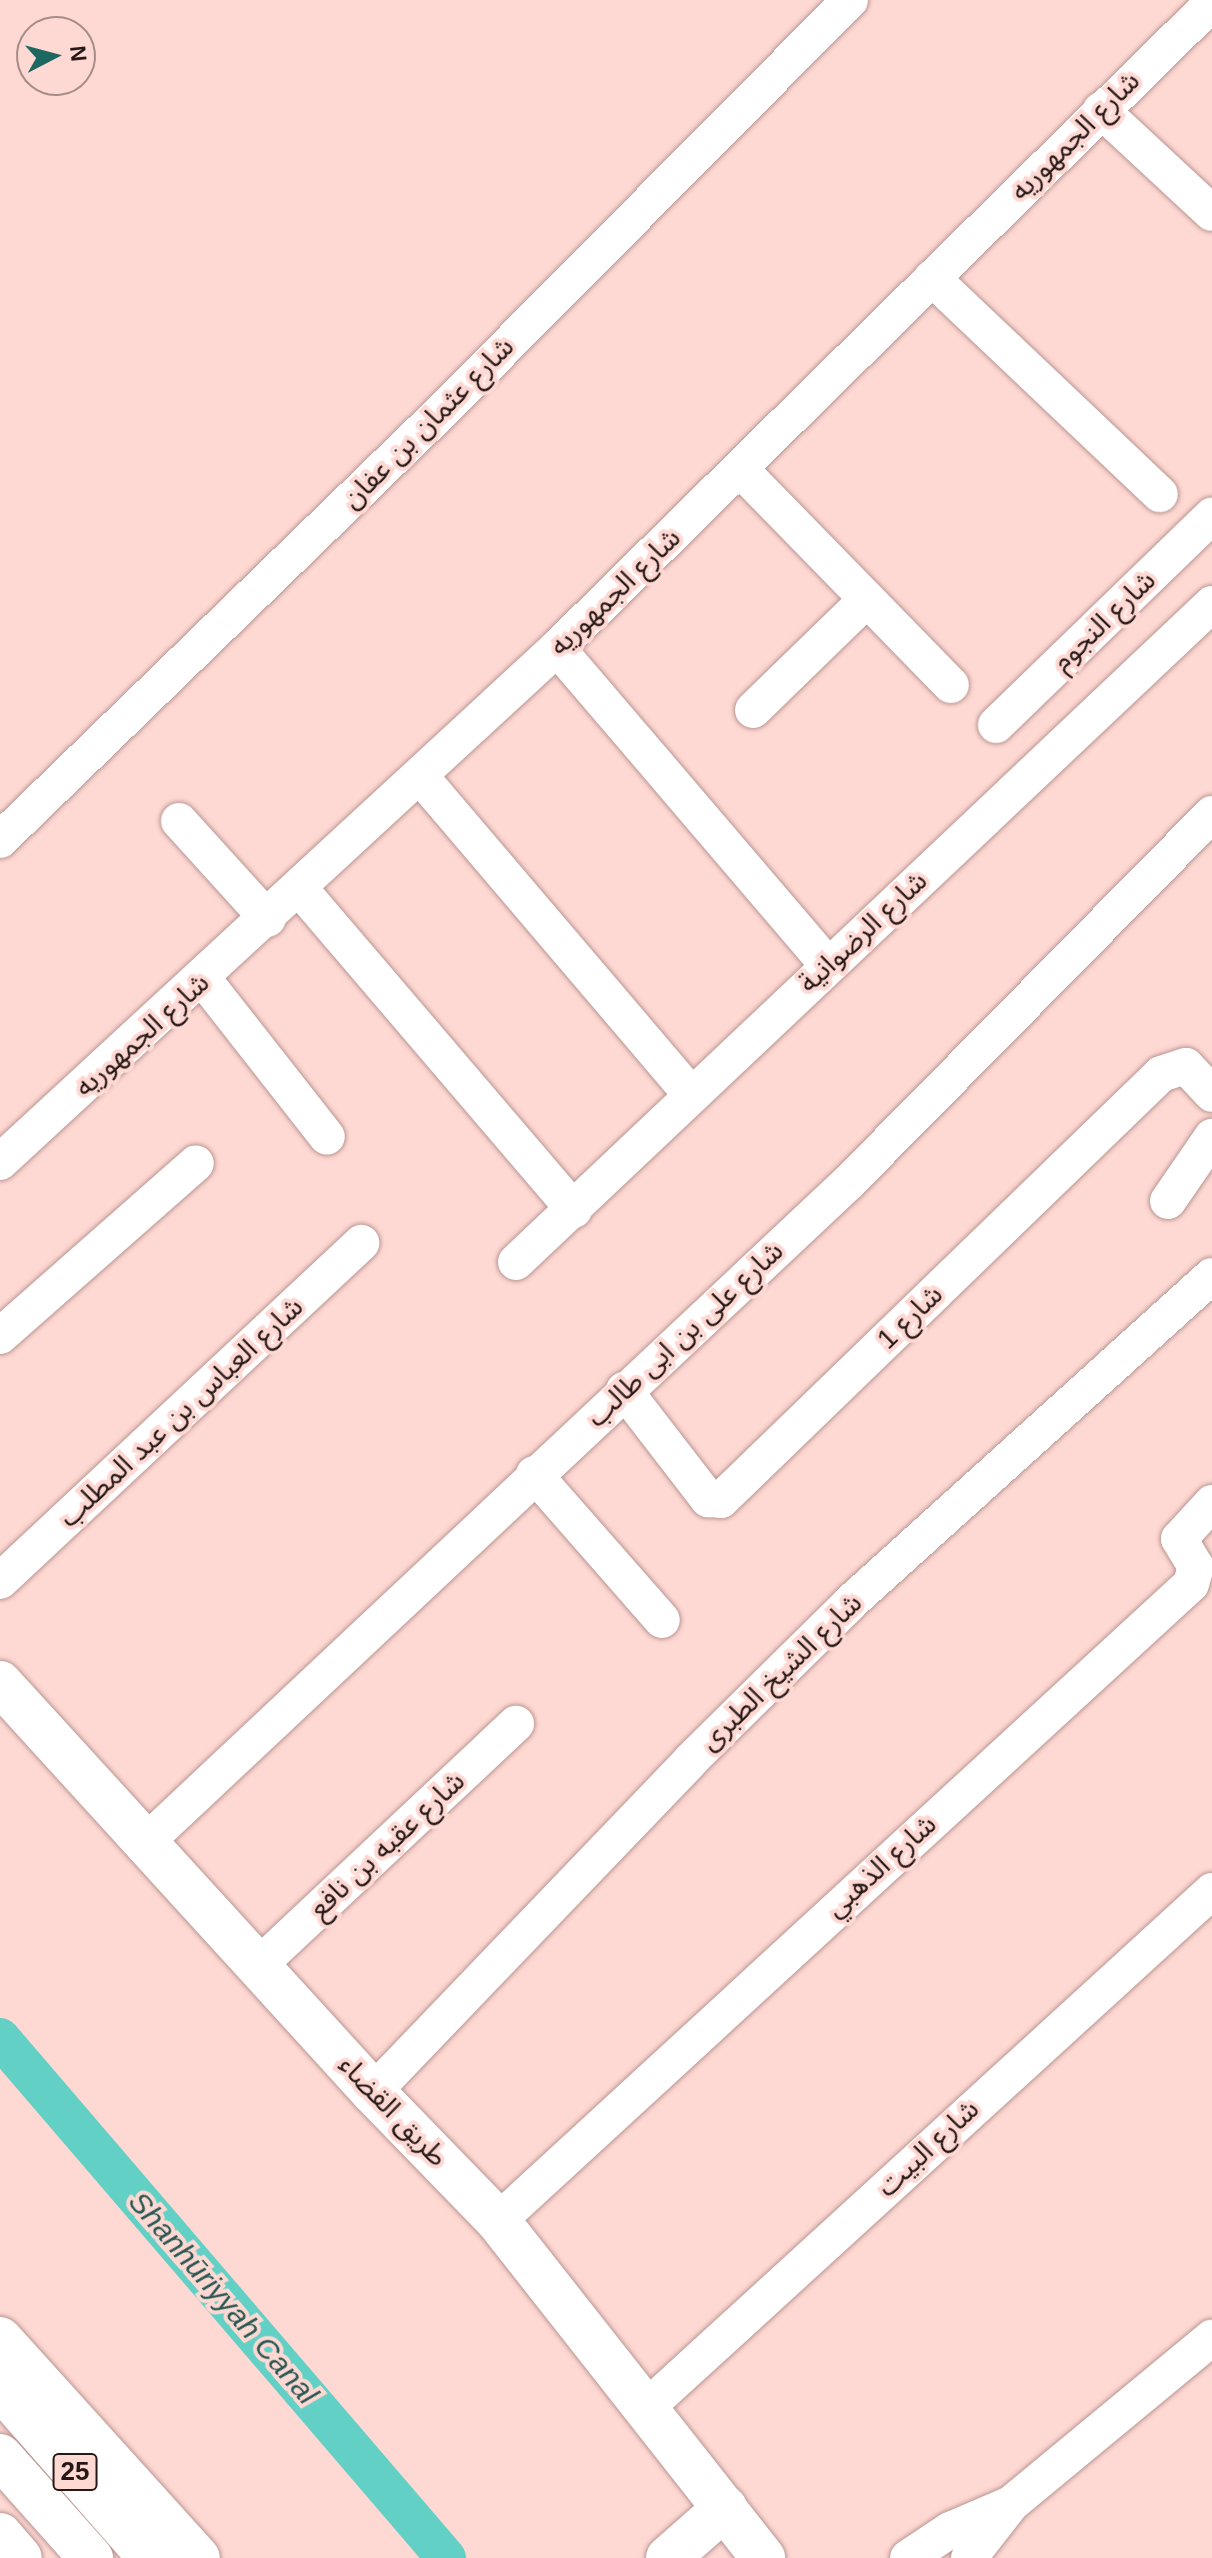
<!DOCTYPE html>
<meta charset="utf-8">
<style>
body{margin:0}
#map{position:relative;width:1212px;height:2558px;overflow:hidden;background:#fed8d3;font-family:Helvetica,"Noto Sans Arabic",sans-serif}
div>[style]{position:absolute}
.canal>*{height:40px;margin:-20px;padding:0 20px;transform-origin:20px;border-radius:20px;background:#62d0c5}
.roads{filter:drop-shadow(0 0 2px #ba9692) drop-shadow(0 0 2px #ba9692)}
.minor>*{height:36px;margin:-18px;padding:0 18px;transform-origin:18px;border-radius:18px;background:#fff}
.tertiary>*{height:44px;margin:-22px;padding:0 22px;transform-origin:22px;border-radius:22px;background:#fff}
.secondary>*{height:44px;margin:-22px;padding:0 22px;transform-origin:22px;border-radius:22px;background:#fff}
.trunk>*{height:44px;margin:-22px;padding:0 22px;transform-origin:22px;border-radius:22px;background:#fff}
span{translate:-50% -50%;white-space:nowrap;text-align:center;line-height:1.15;-webkit-text-stroke:8px #fed8d3;paint-order:stroke}
.shield-label span{padding:2px 6px;background:#fed8d3;border:2px solid;border-radius:6px;-webkit-text-stroke-width:0}
.shield-label{font-size:26px;color:#251816;font-weight:700}
.street-label{font-size:28px;color:#251816}
.water-label{font-size:30px;color:#265651;font-style:italic}
.north{position:absolute;left:16px;top:16px;width:80px;height:80px;box-sizing:border-box;background:#fed8d3;border:2px solid #a78b87;border-radius:50%;rotate:84deg;font-size:22px;font-weight:700;line-height:32px;text-align:center;color:#251816}
.north::after{content:'';display:block;margin:auto;width:28px;height:36px;background:#1c6760;clip-path:polygon(50% 0,100% 100%,50% 72%,0 100%)}
</style>
<div id="map">
<div class="canal">
<div style="left:0;top:2038px;width:685px;rotate:49.38deg"></div>
</div>
<div class="roads">
<div class="minor">
<div style="left:1101px;top:110px;width:151px;rotate:42.9deg"></div>
<div style="left:932px;top:278px;width:314px;rotate:43.5deg"></div>
<div style="left:742px;top:471px;width:299px;rotate:45.7deg"></div>
<div style="left:557px;top:648px;width:417px;rotate:49.5deg"></div>
<div style="left:753px;top:710px;width:159px;rotate:-44.2deg"></div>
<div style="left:996px;top:725px;width:301px;rotate:-44.1deg"></div>
<div style="left:420px;top:776px;width:418px;rotate:49.6deg"></div>
<div style="left:179px;top:821px;width:132px;rotate:47.8deg"></div>
<div style="left:0;top:840px;width:616px;rotate:-44.14deg"></div>
<div style="left:442px;top:411px;width:579px;rotate:-45.21deg"></div>
<div style="left:300px;top:889px;width:422px;rotate:49.5deg"></div>
<div style="left:204px;top:980px;width:199px;rotate:51.9deg"></div>
<div style="left:0;top:1162px;width:758px;rotate:-42.7deg"></div>
<div style="left:557px;top:648px;width:919px;rotate:-44.56deg"></div>
<div style="left:1168px;top:1201px;width:78px;rotate:-55.5deg"></div>
<div style="left:516px;top:1262px;width:958px;rotate:-43.39deg"></div>
<div style="left:0;top:1336px;width:261px;rotate:-41.4deg"></div>
<div style="left:624px;top:1390px;width:138px;rotate:52.4deg"></div>
<div style="left:708px;top:1499px;width:13px;rotate:4deg"></div>
<div style="left:721px;top:1500px;width:612px;rotate:-44.07deg"></div>
<div style="left:1161px;top:1074px;width:26px;rotate:-18deg"></div>
<div style="left:1186px;top:1066px;width:38px;rotate:47deg"></div>
<div style="left:534px;top:1474px;width:194px;rotate:48.8deg"></div>
<div style="left:0;top:1581px;width:495px;rotate:-43.1deg"></div>
<div style="left:146px;top:1842px;width:964px;rotate:-43.19deg"></div>
<div style="left:849px;top:1182px;width:517px;rotate:-45.39deg"></div>
<div style="left:258px;top:1966px;width:354px;rotate:-43.2deg"></div>
<div style="left:373px;top:2092px;width:458px;rotate:-46.2deg"></div>
<div style="left:690px;top:1761px;width:226px;rotate:-44.6deg"></div>
<div style="left:851px;top:1602px;width:486px;rotate:-42.1deg"></div>
<div style="left:498px;top:2221px;width:941px;rotate:-42.59deg"></div>
<div style="left:1191px;top:1584px;width:18px;rotate:-74deg"></div>
<div style="left:1196px;top:1567px;width:33px;rotate:-121deg"></div>
<div style="left:1179px;top:1539px;width:49px;rotate:-47.5deg"></div>
<div style="left:645px;top:2409px;width:768px;rotate:-42.41deg"></div>
<div style="left:908px;top:2558px;width:50px;rotate:-33.7deg"></div>
<div style="left:950px;top:2530px;width:66px;rotate:-23.1deg"></div>
<div style="left:969px;top:2558px;width:68px;rotate:-52.1deg"></div>
<div style="left:1011px;top:2504px;width:261px;rotate:-39.6deg"></div>
</div>
<div class="tertiary">
<div style="left:0;top:1683px;width:554px;rotate:47.64deg"></div>
<div style="left:373px;top:2092px;width:180px;rotate:45.9deg"></div>
<div style="left:498px;top:2221px;width:429px;rotate:51.8deg"></div>
<div style="left:668px;top:2558px;width:76px;rotate:-41.3deg"></div>
</div>
<div class="secondary">
<div style="left:0;top:2339px;width:295px;rotate:47.9deg"></div>
<div style="left:0;top:2535px;width:30px;rotate:49deg"></div>
</div>
<div class="trunk">
<div style="left:0;top:2387px;width:227px;rotate:48.7deg"></div>
<div style="left:0;top:2456px;width:137px;rotate:48.3deg"></div>
</div>
</div>
<div class="shield-label">
<span style="left:75px;top:2472px">25</span>
</div>
<div class="street-label">
<span style="left:1075px;top:136px;rotate:-45deg">شارع الجمهوريه</span>
<span style="left:428px;top:423px;rotate:-45deg">شارع عثمان بن عفان</span>
<span style="left:615px;top:592px;rotate:-44deg">شارع الجمهوريه</span>
<span style="left:1104px;top:621px;rotate:-44deg">شارع النجوم</span>
<span style="left:863px;top:932px;rotate:-43deg">شارع الرضوانية</span>
<span style="left:142px;top:1035px;rotate:-42deg">شارع الجمهوريه</span>
<span style="left:910px;top:1317px;rotate:-44deg">شارع 1</span>
<span style="left:685px;top:1334px;rotate:-43deg">شارع على بن ابى طالب</span>
<span style="left:181px;top:1412px;rotate:-43deg">شارع العباس بن عبد المطلب</span>
<span style="left:781px;top:1672px;rotate:-44deg">شارع الشيخ الطبرى</span>
<span style="left:387px;top:1845px;rotate:-43deg">شارع عقبه بن نافع</span>
<span style="left:881px;top:1866px;rotate:-42deg">شارع الذهبي</span>
<span style="left:393px;top:2111px;rotate:46deg">طريق القضاء</span>
<span style="left:928px;top:2148px;rotate:-43deg">شارع البيت</span>
</div>
<div class="water-label">
<span style="left:223px;top:2298px;rotate:49deg">Shanhūriyyah Canal</span>
</div>
<div class="north">N</div>
</div>
